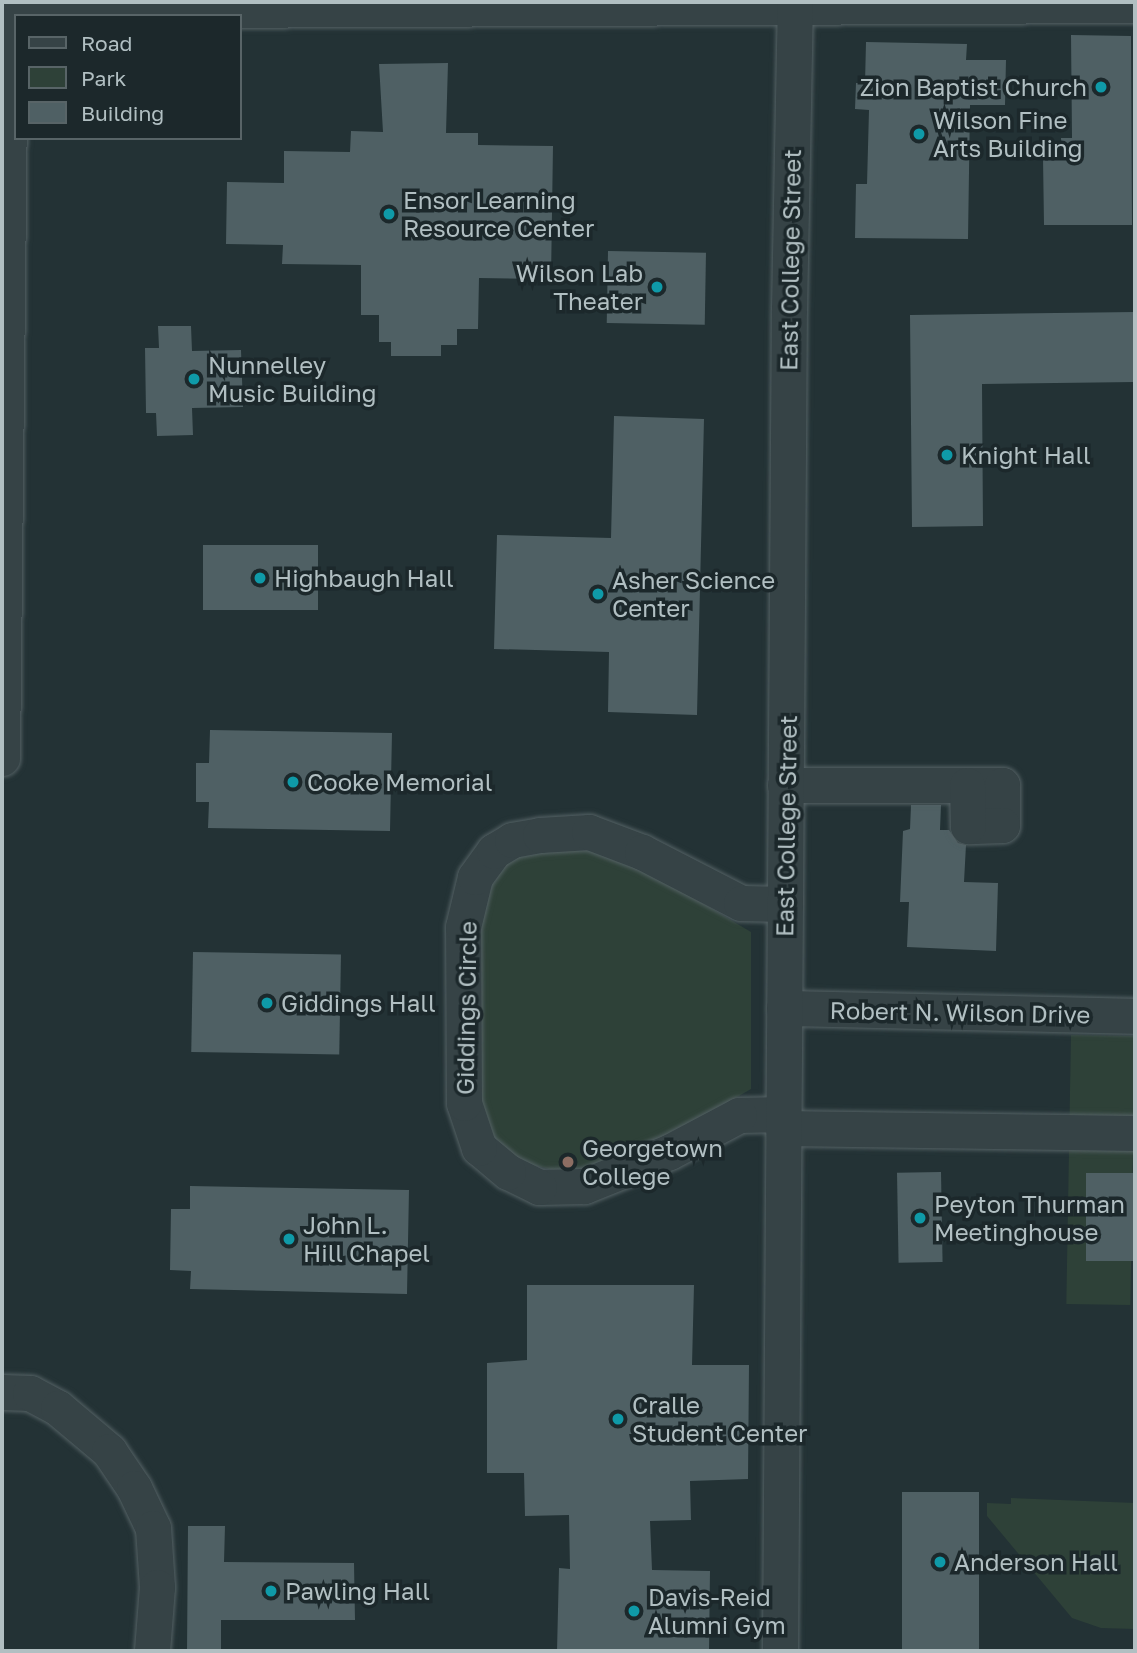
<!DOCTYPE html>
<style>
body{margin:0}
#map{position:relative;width:1137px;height:1653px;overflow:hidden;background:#233235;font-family:"Golos Text",sans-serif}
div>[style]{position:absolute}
.green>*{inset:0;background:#2e4138;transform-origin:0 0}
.building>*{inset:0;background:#4f6064;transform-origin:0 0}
.roads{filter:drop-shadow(0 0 2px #546164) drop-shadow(0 0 2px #546164)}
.minor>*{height:35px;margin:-17.5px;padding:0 17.5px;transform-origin:17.5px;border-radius:17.5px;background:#364346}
.dots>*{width:19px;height:19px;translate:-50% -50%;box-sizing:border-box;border:4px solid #1c282b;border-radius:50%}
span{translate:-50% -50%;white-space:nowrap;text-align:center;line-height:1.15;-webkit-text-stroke:7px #1c282b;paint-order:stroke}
.poi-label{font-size:24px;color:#b1bfc2}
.right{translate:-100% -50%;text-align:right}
.left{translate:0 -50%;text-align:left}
.street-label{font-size:24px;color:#b1bfc2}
.frame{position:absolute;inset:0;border:4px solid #b1bfc2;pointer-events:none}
.legend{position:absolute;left:14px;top:14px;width:228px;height:126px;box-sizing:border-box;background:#1c282b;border:2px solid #586467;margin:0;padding:9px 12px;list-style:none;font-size:21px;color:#b1bfc2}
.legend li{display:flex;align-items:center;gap:14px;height:35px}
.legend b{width:35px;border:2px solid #586467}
</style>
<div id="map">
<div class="green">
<div style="clip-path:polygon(580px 846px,653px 874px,751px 932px,751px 1089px,653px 1145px,607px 1164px,562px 1172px,516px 1161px,497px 1145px,482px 1119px,480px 915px,491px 884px,506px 864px,521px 853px)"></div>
<div style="left:1071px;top:1035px;width:64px;height:269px;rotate:1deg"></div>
<div style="clip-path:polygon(1011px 1498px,1135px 1503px,1135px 1629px,1101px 1628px,1072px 1618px,987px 1516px,987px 1503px,1011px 1504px)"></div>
</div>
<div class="building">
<div style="clip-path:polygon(1071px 35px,1131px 36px,1132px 225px,1044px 225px,1043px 158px,1062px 158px,1061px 138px,1072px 138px)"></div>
<div style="clip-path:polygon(866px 42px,967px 44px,966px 60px,1006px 60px,1005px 105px,970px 105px,968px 239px,855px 238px,856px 184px,867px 184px,869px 110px,855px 109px,856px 83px,865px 83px)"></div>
<div style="clip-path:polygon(448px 63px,446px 133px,478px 133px,478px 145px,553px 146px,551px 279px,479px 278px,478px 329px,457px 329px,457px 345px,441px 345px,441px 356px,391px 356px,391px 342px,379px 342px,379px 315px,361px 315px,361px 265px,282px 264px,283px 245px,226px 244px,227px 182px,284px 183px,284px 151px,350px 152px,351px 131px,383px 132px,379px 64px)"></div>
<div style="left:608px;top:251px;width:98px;height:72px;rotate:1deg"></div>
<div style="clip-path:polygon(1135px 312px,1135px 382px,982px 384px,983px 526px,912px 527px,910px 315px)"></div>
<div style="clip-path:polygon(158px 326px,191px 326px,192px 351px,241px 350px,243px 407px,192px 408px,193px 435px,157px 436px,156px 413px,146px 413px,145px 348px,159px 348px)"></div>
<div style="clip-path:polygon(614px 416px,704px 419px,697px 715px,608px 712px,609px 652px,494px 649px,497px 535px,611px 538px)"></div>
<div style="left:203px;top:545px;width:115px;height:65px"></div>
<div style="clip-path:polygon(210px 730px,392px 733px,390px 831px,208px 828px,209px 802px,196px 802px,196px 763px,209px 763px)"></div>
<div style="clip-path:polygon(911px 805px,941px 805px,940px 830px,949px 830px,958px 843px,966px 845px,964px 882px,998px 883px,996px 951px,907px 947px,909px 902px,900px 902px,903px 831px,910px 829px)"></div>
<div style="left:193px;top:952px;width:148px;height:100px;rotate:1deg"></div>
<div style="left:941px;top:1172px;width:90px;height:44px;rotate:89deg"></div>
<div style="left:1086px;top:1173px;width:49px;height:88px"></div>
<div style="clip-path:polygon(190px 1186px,409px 1190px,407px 1294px,190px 1289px,191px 1271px,170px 1270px,171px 1209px,190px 1209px)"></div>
<div style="clip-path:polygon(527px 1285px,694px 1285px,692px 1365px,749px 1365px,748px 1479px,690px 1481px,691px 1520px,650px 1521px,652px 1570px,710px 1571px,709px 1651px,557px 1651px,559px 1568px,570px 1569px,569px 1515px,525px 1516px,524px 1473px,487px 1473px,487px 1363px,527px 1360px)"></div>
<div style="left:902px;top:1492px;width:77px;height:159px"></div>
<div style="clip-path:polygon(188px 1526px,225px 1526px,224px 1562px,354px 1563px,355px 1620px,221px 1620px,221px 1651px,187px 1651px)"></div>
</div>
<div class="roads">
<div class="minor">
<div style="left:10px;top:11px;width:1125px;rotate:-0.31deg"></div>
<div style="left:2px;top:758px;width:756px;rotate:-89.39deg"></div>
<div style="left:785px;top:785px;width:217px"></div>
<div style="left:1002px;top:785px;width:40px;rotate:90deg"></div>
<div style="left:1002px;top:825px;width:34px;rotate:178deg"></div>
<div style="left:968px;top:826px;width:41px;rotate:-91.4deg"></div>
<div style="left:784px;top:1008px;width:351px;rotate:1.3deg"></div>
<div style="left:783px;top:1114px;width:44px;rotate:178.7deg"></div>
<div style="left:739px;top:1115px;width:79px;rotate:152.1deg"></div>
<div style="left:669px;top:1152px;width:92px;rotate:158.2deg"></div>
<div style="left:584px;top:1186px;width:45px;rotate:178.7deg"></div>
<div style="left:539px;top:1187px;width:34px;rotate:-154deg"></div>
<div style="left:508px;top:1172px;width:38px;rotate:-140deg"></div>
<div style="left:479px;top:1148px;width:47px;rotate:-108.4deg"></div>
<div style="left:464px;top:1103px;width:176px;rotate:-90.3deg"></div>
<div style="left:463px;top:927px;width:51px;rotate:-76.5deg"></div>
<div style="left:475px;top:877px;width:32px;rotate:-54deg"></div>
<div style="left:494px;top:851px;width:21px;rotate:-31deg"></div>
<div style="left:512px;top:840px;width:28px;rotate:-10deg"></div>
<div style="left:540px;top:835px;width:49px;rotate:-3.5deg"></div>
<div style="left:589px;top:832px;width:57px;rotate:20.7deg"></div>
<div style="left:642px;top:852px;width:111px;rotate:27.3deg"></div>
<div style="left:741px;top:903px;width:44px;rotate:1.3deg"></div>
<div style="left:783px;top:1128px;width:352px;rotate:0.8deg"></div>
<div style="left:2px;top:1392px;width:28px;rotate:2deg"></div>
<div style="left:30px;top:1393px;width:32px;rotate:28deg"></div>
<div style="left:58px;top:1408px;width:67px;rotate:40.1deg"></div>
<div style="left:109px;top:1451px;width:45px;rotate:56deg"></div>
<div style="left:134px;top:1488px;width:44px;rotate:64.6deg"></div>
<div style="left:153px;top:1528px;width:59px;rotate:86.1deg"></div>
<div style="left:157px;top:1587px;width:64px;rotate:94.5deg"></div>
<div style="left:780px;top:1651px;width:1341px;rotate:-89.62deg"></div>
<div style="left:789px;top:310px;width:308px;rotate:-88.9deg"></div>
</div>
</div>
<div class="dots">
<div style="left:1101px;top:87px;background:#0f9aa8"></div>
<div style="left:919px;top:134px;background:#0f9aa8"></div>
<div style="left:389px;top:214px;background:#0f9aa8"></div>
<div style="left:657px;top:287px;background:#0f9aa8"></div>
<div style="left:194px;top:379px;background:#0f9aa8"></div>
<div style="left:947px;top:455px;background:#0f9aa8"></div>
<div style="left:260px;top:578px;background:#0f9aa8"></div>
<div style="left:598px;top:594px;background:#0f9aa8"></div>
<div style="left:293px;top:782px;background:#0f9aa8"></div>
<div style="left:267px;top:1003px;background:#0f9aa8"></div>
<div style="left:568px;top:1162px;background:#8d6e63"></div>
<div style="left:920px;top:1218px;background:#0f9aa8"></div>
<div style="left:289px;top:1239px;background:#0f9aa8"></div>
<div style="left:618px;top:1419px;background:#0f9aa8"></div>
<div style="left:940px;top:1562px;background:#0f9aa8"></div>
<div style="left:271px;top:1591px;background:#0f9aa8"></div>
<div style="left:634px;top:1611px;background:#0f9aa8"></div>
</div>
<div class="poi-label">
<span class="right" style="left:1087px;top:87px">Zion Baptist Church</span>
<span class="left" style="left:933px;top:134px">Wilson Fine<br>Arts Building</span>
<span class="left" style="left:403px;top:214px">Ensor Learning<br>Resource Center</span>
<span class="right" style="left:643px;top:287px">Wilson Lab<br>Theater</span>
<span class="left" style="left:208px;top:379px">Nunnelley<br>Music Building</span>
<span class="left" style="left:961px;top:455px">Knight Hall</span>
<span class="left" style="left:274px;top:578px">Highbaugh Hall</span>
<span class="left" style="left:612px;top:594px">Asher Science<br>Center</span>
<span class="left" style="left:307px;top:782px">Cooke Memorial</span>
<span class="left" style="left:281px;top:1003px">Giddings Hall</span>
<span class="left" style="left:582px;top:1162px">Georgetown<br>College</span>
<span class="left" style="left:934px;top:1218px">Peyton Thurman<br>Meetinghouse</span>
<span class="left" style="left:303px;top:1239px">John L.<br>Hill Chapel</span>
<span class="left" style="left:632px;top:1419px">Cralle<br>Student Center</span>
<span class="left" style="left:954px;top:1562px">Anderson Hall</span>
<span class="left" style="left:285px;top:1591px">Pawling Hall</span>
<span class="left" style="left:648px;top:1611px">Davis-Reid<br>Alumni Gym</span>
</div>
<div class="street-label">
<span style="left:790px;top:260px;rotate:-89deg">East College Street</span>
<span style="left:786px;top:826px;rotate:-89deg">East College Street</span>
<span style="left:466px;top:1008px;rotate:-89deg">Giddings Circle</span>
<span style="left:960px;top:1012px;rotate:1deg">Robert N. Wilson Drive</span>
</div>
<div class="frame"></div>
<ul class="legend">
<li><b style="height:9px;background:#364346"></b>Road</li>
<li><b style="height:19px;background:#2e4138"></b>Park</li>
<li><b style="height:19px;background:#4f6064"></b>Building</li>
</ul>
</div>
